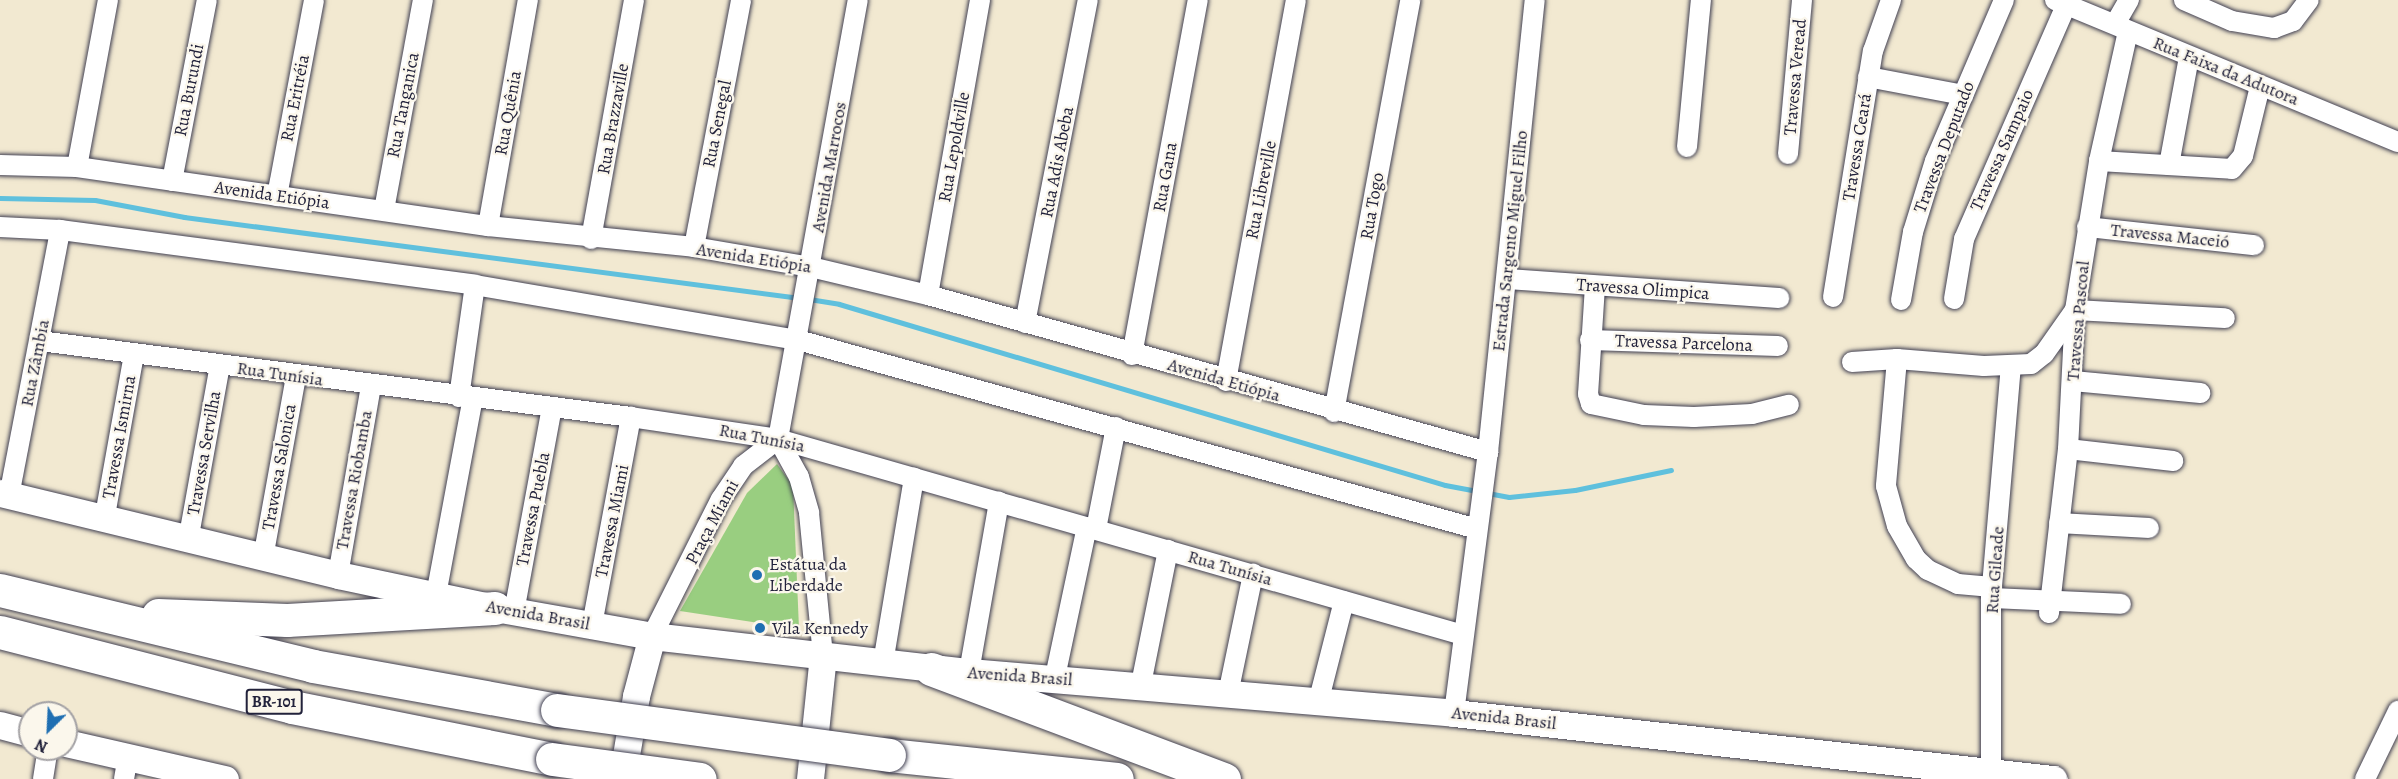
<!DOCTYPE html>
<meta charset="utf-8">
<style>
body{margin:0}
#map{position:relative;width:2398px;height:779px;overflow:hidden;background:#f2e9d1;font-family:Alegreya,serif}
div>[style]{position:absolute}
.green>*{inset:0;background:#99ce80}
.stream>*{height:5px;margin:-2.5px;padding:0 2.5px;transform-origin:2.5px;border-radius:2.5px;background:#5fc0dd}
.roads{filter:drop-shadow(0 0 2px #414052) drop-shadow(0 0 2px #414052)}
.street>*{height:20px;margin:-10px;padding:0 10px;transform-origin:10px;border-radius:10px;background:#fff}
.secondary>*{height:27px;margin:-13.5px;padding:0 13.5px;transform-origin:13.5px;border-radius:13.5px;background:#fff}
.highway>*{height:33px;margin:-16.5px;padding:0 16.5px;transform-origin:16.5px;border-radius:16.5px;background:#fff}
.bridges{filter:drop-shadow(0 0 2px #414052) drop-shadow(0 0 2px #414052)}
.highway-bridge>*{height:33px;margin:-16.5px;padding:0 16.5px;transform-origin:16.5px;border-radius:16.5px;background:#fff}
.dots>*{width:16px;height:16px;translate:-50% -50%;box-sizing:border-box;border:3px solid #fbf7ec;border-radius:50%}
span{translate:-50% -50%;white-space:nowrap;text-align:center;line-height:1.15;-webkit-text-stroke:4.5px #fbf7ec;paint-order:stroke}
.shield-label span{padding:2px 4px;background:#fbf7ec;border:2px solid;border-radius:4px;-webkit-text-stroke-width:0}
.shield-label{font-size:16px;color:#22223b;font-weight:700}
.street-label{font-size:18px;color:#22223b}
.poi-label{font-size:18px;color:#22223b}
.left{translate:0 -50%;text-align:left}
.north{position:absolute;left:18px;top:701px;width:60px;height:60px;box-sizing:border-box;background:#fbf7ec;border:2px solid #a4a2a5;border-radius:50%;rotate:204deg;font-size:16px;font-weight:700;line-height:24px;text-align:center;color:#22223b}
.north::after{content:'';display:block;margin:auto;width:21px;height:27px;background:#1f6fb2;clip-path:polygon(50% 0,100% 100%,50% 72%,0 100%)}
</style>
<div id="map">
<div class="green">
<div style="clip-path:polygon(777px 464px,793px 486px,799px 629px,680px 611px,747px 493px)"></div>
</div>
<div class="stream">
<div style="left:0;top:198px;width:95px;rotate:1.2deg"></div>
<div style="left:95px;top:200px;width:91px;rotate:10.8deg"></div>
<div style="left:184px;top:217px;width:621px;rotate:7.49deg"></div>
<div style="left:809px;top:299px;width:30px;rotate:9deg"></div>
<div style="left:839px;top:304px;width:632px;rotate:16.63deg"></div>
<div style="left:1445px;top:485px;width:65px;rotate:10.6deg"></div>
<div style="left:1509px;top:497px;width:66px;rotate:-6.1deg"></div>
<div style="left:1575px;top:490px;width:98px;rotate:-11.8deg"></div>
</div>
<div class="roads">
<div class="street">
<div style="left:2055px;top:0;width:371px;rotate:22.5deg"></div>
<div style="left:2184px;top:0;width:52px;rotate:23.6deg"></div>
<div style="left:2232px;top:21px;width:43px;rotate:9.5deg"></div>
<div style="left:2274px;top:28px;width:20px;rotate:-20deg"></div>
<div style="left:2293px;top:21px;width:26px;rotate:-53deg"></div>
<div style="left:2115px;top:24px;width:28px;rotate:-60deg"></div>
<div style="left:1868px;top:77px;width:97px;rotate:10.7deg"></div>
<div style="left:1687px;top:147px;width:148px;rotate:-84.6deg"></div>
<div style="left:1788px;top:154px;width:155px;rotate:-84.8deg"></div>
<div style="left:2099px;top:161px;width:133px;rotate:3.4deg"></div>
<div style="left:2232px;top:169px;width:17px;rotate:-50deg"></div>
<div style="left:2243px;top:156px;width:72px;rotate:-76.3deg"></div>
<div style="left:0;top:165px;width:77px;rotate:1.5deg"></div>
<div style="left:77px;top:167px;width:415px;rotate:8.2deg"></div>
<div style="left:488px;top:226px;width:207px;rotate:5.8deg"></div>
<div style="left:694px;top:247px;width:119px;rotate:9.7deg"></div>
<div style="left:811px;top:267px;width:120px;rotate:13.5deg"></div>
<div style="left:928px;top:295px;width:582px;rotate:15.66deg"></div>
<div style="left:2169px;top:165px;width:110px;rotate:-79.5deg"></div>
<div style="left:77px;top:167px;width:170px;rotate:-79.5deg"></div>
<div style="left:172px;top:181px;width:184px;rotate:-79.1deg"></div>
<div style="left:277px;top:196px;width:199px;rotate:-79.3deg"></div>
<div style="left:384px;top:210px;width:214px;rotate:-79.5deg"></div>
<div style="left:488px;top:226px;width:230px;rotate:-80deg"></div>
<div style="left:0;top:227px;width:60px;rotate:2.9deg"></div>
<div style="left:60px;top:230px;width:419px;rotate:7.5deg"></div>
<div style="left:475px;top:285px;width:328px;rotate:9.7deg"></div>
<div style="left:798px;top:340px;width:705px;rotate:15.55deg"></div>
<div style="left:2087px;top:227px;width:168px;rotate:6.2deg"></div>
<div style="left:591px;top:239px;width:243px;rotate:-79.8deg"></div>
<div style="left:694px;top:247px;width:251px;rotate:-79.2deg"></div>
<div style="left:1507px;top:279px;width:273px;rotate:4deg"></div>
<div style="left:1595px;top:286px;width:108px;rotate:93.7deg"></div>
<div style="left:1588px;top:394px;width:10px;rotate:73deg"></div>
<div style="left:1591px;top:404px;width:54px;rotate:11.7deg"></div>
<div style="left:1644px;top:415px;width:50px;rotate:2.3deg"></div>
<div style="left:1694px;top:417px;width:58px;rotate:-3deg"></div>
<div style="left:1752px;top:414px;width:38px;rotate:-14deg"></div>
<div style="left:928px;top:295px;width:300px;rotate:-80deg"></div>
<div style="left:1833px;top:297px;width:249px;rotate:-80.8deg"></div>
<div style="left:1873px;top:51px;width:54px;rotate:-70.6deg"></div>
<div style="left:1954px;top:299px;width:61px;rotate:-80.5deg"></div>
<div style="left:1964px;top:239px;width:255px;rotate:-66.4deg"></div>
<div style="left:1901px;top:300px;width:69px;rotate:-80deg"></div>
<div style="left:1913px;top:232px;width:74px;rotate:-72.8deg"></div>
<div style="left:1935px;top:161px;width:175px;rotate:-66.8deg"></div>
<div style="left:1025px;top:323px;width:329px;rotate:-79deg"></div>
<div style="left:1590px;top:340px;width:188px;rotate:1.8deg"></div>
<div style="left:40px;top:341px;width:596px;rotate:7.33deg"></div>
<div style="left:631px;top:417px;width:149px;rotate:8.5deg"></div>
<div style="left:778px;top:439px;width:712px;rotate:15.97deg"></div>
<div style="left:1132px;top:355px;width:361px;rotate:-79.5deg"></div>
<div style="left:1897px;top:359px;width:127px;rotate:95deg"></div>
<div style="left:1886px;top:486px;width:41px;rotate:74.6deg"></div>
<div style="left:1897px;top:526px;width:38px;rotate:60deg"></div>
<div style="left:1916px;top:559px;width:16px;rotate:43deg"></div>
<div style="left:1928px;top:570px;width:33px;rotate:25deg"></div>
<div style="left:1958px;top:584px;width:34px;rotate:5deg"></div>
<div style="left:1852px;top:362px;width:45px;rotate:-3.8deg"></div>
<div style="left:1897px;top:359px;width:87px;rotate:4.6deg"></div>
<div style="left:1984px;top:366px;width:47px;rotate:-2.4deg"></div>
<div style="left:2031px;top:364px;width:16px;rotate:-38deg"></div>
<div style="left:2044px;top:354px;width:54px;rotate:-54.8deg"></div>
<div style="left:2075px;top:310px;width:150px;rotate:3.1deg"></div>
<div style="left:1226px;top:381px;width:387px;rotate:-79.6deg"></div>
<div style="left:2073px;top:381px;width:128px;rotate:5.4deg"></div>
<div style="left:459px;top:397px;width:113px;rotate:-81.9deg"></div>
<div style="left:1334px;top:412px;width:419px;rotate:-79.5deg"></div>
<div style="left:778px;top:439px;width:446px;rotate:-79.7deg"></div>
<div style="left:778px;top:439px;width:43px;rotate:61.1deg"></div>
<div style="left:799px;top:477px;width:37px;rotate:74deg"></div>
<div style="left:809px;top:513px;width:144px;rotate:84.4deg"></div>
<div style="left:2068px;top:449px;width:106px;rotate:6.5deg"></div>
<div style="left:9px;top:496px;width:271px;rotate:-79.1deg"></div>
<div style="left:104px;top:521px;width:170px;rotate:-79.8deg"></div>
<div style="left:2059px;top:523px;width:90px;rotate:3.2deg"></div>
<div style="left:1096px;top:529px;width:104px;rotate:-78.9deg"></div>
<div style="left:188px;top:541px;width:179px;rotate:-79.7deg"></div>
<div style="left:263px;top:558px;width:185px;rotate:-79.7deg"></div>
<div style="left:338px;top:575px;width:192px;rotate:-80.1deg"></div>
<div style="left:436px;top:595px;width:200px;rotate:-79.4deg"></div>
<div style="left:1991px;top:598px;width:130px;rotate:2.6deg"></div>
<div style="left:514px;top:612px;width:208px;rotate:-79.5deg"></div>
<div style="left:2049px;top:613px;width:165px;rotate:-83.4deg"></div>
<div style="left:2068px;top:449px;width:139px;rotate:-87.1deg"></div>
<div style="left:2075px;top:310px;width:151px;rotate:-80.8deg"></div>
<div style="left:2099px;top:161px;width:133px;rotate:-77.4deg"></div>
<div style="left:592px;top:625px;width:212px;rotate:-79.4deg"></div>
<div style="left:652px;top:636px;width:153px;rotate:-63.3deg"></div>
<div style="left:721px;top:499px;width:40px;rotate:-56deg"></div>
<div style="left:743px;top:466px;width:44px;rotate:-37.6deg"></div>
<div style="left:883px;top:663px;width:188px;rotate:-80.5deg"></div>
<div style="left:969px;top:672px;width:173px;rotate:-80deg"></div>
<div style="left:1055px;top:677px;width:153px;rotate:-78deg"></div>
<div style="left:1141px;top:684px;width:137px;rotate:-78.6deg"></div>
<div style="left:1228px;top:694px;width:123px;rotate:-78.2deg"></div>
<div style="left:1318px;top:703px;width:105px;rotate:-75.7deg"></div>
<div style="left:1454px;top:713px;width:263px;rotate:-82.6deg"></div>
<div style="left:1488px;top:452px;width:454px;rotate:-84.1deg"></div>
<div style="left:1991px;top:775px;width:177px;rotate:-90deg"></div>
<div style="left:1991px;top:598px;width:232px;rotate:-85.1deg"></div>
<div style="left:43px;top:779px;width:30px;rotate:-81deg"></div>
<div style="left:124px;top:779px;width:22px;rotate:-80deg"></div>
<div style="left:2365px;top:779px;width:76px;rotate:-64.1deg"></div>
</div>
<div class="secondary">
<div style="left:0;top:493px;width:348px;rotate:13.6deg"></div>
<div style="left:338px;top:575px;width:160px;rotate:11.9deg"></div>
<div style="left:495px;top:608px;width:159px;rotate:10.1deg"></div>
<div style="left:652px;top:636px;width:319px;rotate:6.5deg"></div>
<div style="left:969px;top:672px;width:487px;rotate:4.8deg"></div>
<div style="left:1454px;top:713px;width:603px;rotate:6.29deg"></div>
<div style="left:0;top:725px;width:31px;rotate:15deg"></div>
<div style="left:66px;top:743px;width:163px;rotate:12.8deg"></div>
<div style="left:622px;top:779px;width:84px;rotate:-80.4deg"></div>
<div style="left:636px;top:696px;width:62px;rotate:-75.1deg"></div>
<div style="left:810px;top:779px;width:124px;rotate:-84deg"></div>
</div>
<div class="highway">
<div style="left:0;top:590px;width:322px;rotate:13.6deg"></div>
<div style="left:313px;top:666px;width:248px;rotate:10.2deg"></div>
<div style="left:158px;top:615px;width:129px;rotate:2.2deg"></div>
<div style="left:287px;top:620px;width:208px;rotate:-3.3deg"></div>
<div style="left:0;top:632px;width:301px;rotate:14.4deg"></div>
<div style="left:292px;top:707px;width:265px;rotate:11.3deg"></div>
<div style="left:931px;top:669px;width:313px;rotate:20.6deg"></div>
<div style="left:889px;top:755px;width:229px;rotate:6deg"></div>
</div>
</div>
<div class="bridges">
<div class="highway-bridge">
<div style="left:557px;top:710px;width:335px;rotate:7.7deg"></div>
<div style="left:552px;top:759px;width:149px;rotate:7.7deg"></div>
</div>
</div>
<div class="dots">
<div style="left:757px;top:575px;background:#1f6fb2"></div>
<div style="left:760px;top:628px;background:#1f6fb2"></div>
</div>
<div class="shield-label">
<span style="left:274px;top:702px">BR-101</span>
</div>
<div class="street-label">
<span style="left:2226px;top:71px;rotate:22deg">Rua Faixa da Adutora</span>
<span style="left:1795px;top:77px;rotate:-85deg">Travessa Veread</span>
<span style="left:189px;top:90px;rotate:-79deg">Rua Burundi</span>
<span style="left:295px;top:98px;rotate:-79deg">Rua Eritréia</span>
<span style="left:403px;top:105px;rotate:-79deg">Rua Tanganica</span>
<span style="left:508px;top:113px;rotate:-80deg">Rua Quênia</span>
<span style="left:613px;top:119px;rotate:-80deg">Rua Brazzaville</span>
<span style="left:717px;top:124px;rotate:-79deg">Rua Senegal</span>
<span style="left:954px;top:147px;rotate:-80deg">Rua Lepoldville</span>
<span style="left:1857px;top:147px;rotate:-81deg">Travessa Ceará</span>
<span style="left:1944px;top:147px;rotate:-69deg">Travessa Deputado</span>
<span style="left:2002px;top:150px;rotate:-66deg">Travessa Sampaio</span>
<span style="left:1057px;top:162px;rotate:-79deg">Rua Adis Abeba</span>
<span style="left:829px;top:167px;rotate:-80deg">Avenida Marrocos</span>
<span style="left:1165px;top:177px;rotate:-80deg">Rua Gana</span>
<span style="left:1261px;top:190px;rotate:-79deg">Rua Libreville</span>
<span style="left:272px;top:195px;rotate:8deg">Avenida Etiópia</span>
<span style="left:1372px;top:206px;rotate:-80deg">Rua Togo</span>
<span style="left:2170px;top:236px;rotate:6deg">Travessa Maceió</span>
<span style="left:1510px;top:241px;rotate:-84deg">Estrada Sargento Miguel Filho</span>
<span style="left:754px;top:258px;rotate:9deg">Avenida Etiópia</span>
<span style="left:1643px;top:289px;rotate:4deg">Travessa Olimpica</span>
<span style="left:2078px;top:321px;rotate:-85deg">Travessa Pascoal</span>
<span style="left:1684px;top:343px;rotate:2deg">Travessa Parcelona</span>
<span style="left:35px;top:363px;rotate:-79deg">Rua Zâmbia</span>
<span style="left:280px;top:374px;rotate:8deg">Rua Tunísia</span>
<span style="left:1224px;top:380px;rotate:16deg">Avenida Etiópia</span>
<span style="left:119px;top:437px;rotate:-80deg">Travessa Ismirna</span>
<span style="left:762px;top:438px;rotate:11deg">Rua Tunísia</span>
<span style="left:204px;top:453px;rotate:-80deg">Travessa Servilha</span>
<span style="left:279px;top:467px;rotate:-80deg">Travessa Salonica</span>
<span style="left:354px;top:480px;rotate:-80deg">Travessa Riobamba</span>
<span style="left:533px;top:509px;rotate:-79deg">Travessa Puebla</span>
<span style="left:612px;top:521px;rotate:-79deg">Travessa Miami</span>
<span style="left:712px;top:522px;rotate:-62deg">Praça Miami</span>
<span style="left:1230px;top:568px;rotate:16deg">Rua Tunísia</span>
<span style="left:1995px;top:570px;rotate:-86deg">Rua Gileade</span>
<span style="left:538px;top:615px;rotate:10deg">Avenida Brasil</span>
<span style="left:1020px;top:676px;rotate:4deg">Avenida Brasil</span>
<span style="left:1504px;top:718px;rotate:6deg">Avenida Brasil</span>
</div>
<div class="poi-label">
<span class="left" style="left:769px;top:575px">Estátua da<br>Liberdade</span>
<span class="left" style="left:772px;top:628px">Vila Kennedy</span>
</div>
<div class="north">N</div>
</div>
